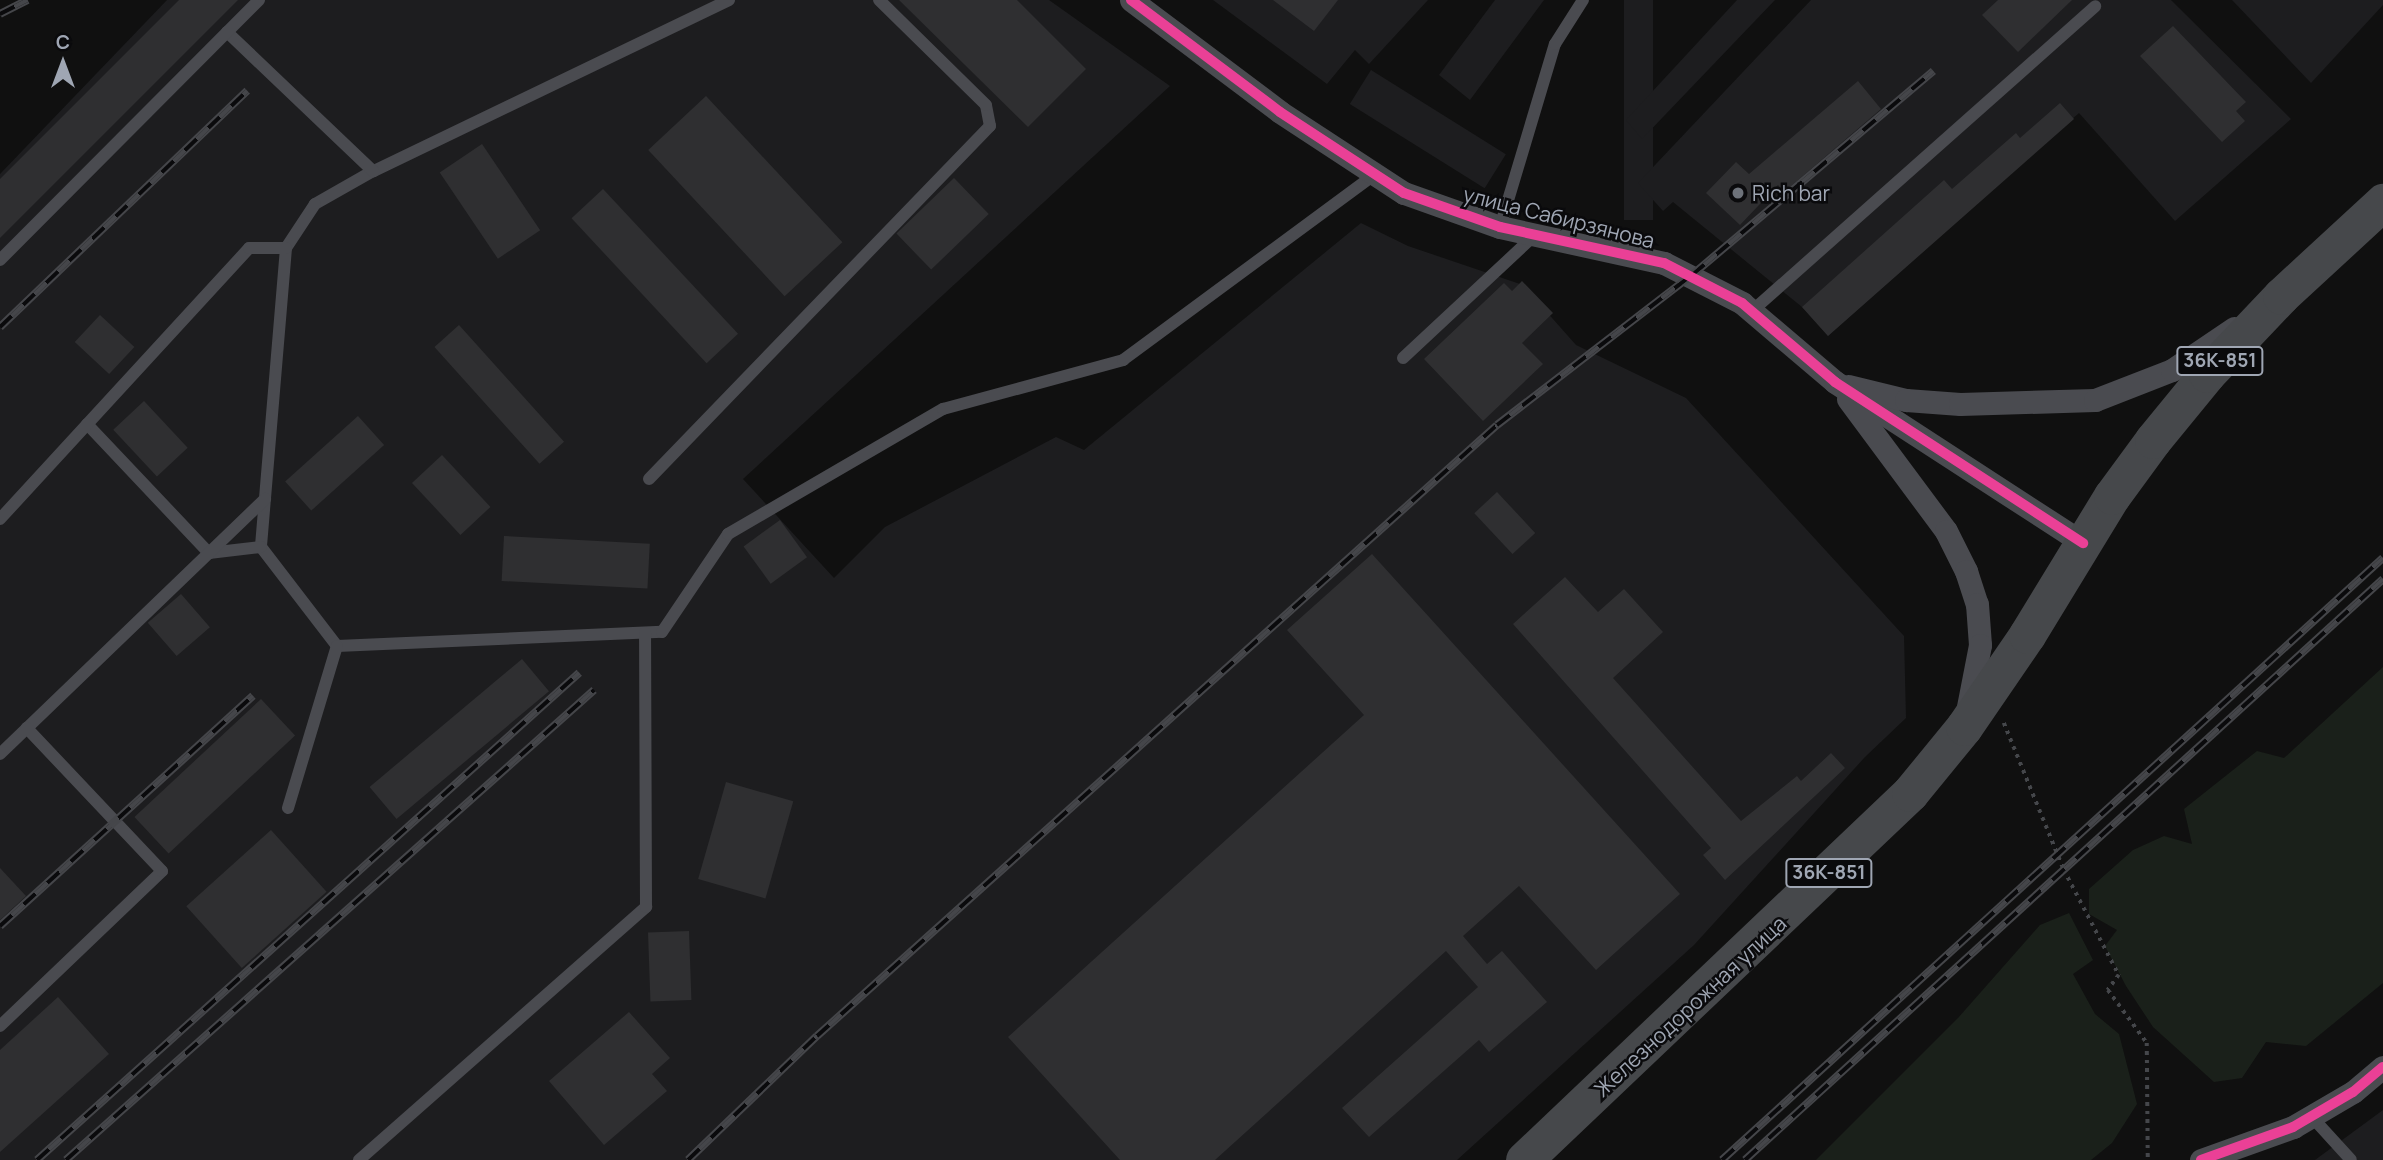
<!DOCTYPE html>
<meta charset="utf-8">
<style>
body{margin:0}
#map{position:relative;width:2383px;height:1160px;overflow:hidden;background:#101010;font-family:Manrope,sans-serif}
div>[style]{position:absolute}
.built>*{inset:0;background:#1d1d1f;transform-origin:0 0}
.green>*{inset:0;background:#1a201a}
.building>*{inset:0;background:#2f2f31;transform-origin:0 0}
.path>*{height:3.5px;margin-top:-1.75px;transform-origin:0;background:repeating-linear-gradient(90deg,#45474b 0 3.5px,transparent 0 8.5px)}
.service>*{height:12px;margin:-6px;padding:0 6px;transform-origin:6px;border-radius:6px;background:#4a4b50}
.minor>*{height:23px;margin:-11.5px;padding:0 11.5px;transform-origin:11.5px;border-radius:11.5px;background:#4a4b50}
.primary>*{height:37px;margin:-18.5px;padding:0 18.5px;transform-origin:18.5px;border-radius:18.5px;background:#46484b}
.rail>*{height:8px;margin-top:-4px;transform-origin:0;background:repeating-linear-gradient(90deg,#0a0a0c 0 16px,#45464a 0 32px);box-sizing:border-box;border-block:2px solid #45464a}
.cycleway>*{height:10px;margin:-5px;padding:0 5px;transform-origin:5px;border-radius:5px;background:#ea4096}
.dots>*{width:19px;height:19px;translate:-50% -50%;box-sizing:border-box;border:4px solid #0a0a0c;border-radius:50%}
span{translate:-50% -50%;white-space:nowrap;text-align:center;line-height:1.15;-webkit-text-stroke:5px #0a0a0c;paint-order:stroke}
.shield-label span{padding:2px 5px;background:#0a0a0c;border:2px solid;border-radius:5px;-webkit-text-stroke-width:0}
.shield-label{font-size:19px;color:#9fa6b3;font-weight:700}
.poi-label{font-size:21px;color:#9fa6b3}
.left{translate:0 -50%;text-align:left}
.street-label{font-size:21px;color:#9fa6b3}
.north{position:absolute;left:28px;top:28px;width:70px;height:70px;-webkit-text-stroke:5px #0a0a0c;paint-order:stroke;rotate:0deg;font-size:19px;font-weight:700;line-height:28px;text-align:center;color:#9fa6b3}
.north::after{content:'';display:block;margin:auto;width:24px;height:32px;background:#9fa6b3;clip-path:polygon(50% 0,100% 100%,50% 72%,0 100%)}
</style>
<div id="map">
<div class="built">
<div style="clip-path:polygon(167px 0,1049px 0,1170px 86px,743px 479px,834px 578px,885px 527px,1056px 437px,1084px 450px,1361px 223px,1408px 246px,1523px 285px,1576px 345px,1686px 398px,1904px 636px,1906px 718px,1865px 757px,1694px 945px,1457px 1160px,0 1160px,0 174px)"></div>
<div style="clip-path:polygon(1213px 0,1428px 0,1369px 64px,1355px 50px,1327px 84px)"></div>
<div style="clip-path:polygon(1495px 0,1544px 0,1470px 100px,1439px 75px)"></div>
<div style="left:1624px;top:0;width:29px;height:220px"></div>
<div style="clip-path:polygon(1737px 0,1775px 0,1642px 139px,1626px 120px)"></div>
<div style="clip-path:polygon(1811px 0,2171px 0,2291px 119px,2175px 221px,2079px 113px,1828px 336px,1802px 307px,1673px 202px,1663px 211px,1638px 183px)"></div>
<div style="clip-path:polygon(2232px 0,2383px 0,2383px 5px,2311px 83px)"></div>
<div style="left:1371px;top:70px;width:159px;height:40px;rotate:32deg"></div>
<div style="clip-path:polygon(2383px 1110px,2383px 1160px,2315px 1160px)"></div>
</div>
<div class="green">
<div style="clip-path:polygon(2383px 667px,2383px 983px,2306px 1046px,2266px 1042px,2242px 1078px,2214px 1082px,2153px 1027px,2126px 986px,2105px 946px,2117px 930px,2089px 914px,2089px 889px,2133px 850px,2164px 836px,2192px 844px,2184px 809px,2257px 751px,2284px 758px)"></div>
<div style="clip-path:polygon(2069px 913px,2093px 960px,2073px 974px,2095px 1014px,2119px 1034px,2137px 1104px,2112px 1143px,2091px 1160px,1816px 1160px,1958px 1018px,2040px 925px)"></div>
</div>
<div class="building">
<div style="clip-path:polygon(179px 0,238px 0,0 238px,0 179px)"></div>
<div style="clip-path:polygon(899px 0,1017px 0,1086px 69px,1028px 127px)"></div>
<div style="clip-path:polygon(1273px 0,1338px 0,1314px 31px)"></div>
<div style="clip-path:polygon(1998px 0,2072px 0,2018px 52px,1982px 15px)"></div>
<div style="clip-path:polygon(2173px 26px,2246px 102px,2236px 111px,2245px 121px,2222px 142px,2140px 56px)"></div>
<div style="clip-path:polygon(1858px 81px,1881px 109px,1784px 192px,1778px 185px,1740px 225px,1706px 193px,1736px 162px,1749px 174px)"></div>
<div style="left:706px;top:96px;width:200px;height:79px;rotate:47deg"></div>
<div style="clip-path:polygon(2060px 103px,2074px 119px,1828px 336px,1802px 307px,1944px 180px,1952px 189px,2016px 133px,2020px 138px)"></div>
<div style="left:482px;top:144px;width:104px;height:51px;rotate:56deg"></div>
<div style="left:954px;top:178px;width:50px;height:80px;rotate:46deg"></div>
<div style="left:603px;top:189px;width:198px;height:43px;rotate:47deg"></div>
<div style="clip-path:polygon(1522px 281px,1553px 313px,1522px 343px,1543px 364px,1483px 421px,1424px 359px,1504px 283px,1512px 291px)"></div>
<div style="left:100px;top:315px;width:47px;height:37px;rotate:43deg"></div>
<div style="left:459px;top:325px;width:157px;height:33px;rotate:48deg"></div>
<div style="left:144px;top:401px;width:64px;height:42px;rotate:47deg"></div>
<div style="left:358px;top:416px;width:39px;height:98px;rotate:48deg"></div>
<div style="left:442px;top:455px;width:71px;height:41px;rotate:47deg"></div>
<div style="left:1497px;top:492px;width:56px;height:31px;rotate:47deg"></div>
<div style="left:780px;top:520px;width:46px;height:45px;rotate:54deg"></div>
<div style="left:504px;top:536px;width:146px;height:45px;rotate:3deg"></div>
<div style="clip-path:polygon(1372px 554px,1680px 894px,1596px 970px,1519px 886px,1463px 936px,1487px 964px,1502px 951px,1547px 1002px,1489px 1052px,1479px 1040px,1369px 1137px,1342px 1108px,1478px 987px,1446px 951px,1215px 1160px,1120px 1160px,1008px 1037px,1364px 715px,1287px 630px)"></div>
<div style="clip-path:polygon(1565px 577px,1598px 612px,1624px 589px,1663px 632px,1613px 678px,1741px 821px,1797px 776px,1801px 781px,1831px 753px,1845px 768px,1725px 880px,1703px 855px,1711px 848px,1513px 624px)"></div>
<div style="left:181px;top:594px;width:44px;height:44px;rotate:49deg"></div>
<div style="left:522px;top:659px;width:42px;height:199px;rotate:50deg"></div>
<div style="left:261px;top:699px;width:50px;height:173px;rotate:47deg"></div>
<div style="left:726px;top:782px;width:70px;height:101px;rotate:16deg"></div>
<div style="left:271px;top:830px;width:83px;height:114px;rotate:48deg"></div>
<div style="clip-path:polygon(0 868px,26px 896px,0 920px)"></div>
<div style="left:689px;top:931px;width:69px;height:41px;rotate:88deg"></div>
<div style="clip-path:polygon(58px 997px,109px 1054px,0 1152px,0 1050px)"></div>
<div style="clip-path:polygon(629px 1012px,670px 1058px,652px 1074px,667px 1091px,604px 1145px,549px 1081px)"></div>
</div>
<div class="path">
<div style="left:2004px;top:723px;width:159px;rotate:67.8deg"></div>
<div style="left:2064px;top:870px;width:119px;rotate:62.4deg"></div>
<div style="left:2119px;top:975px;width:19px;rotate:126deg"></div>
<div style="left:2108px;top:990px;width:66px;rotate:53.7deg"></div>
<div style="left:2147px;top:1043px;width:117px;rotate:89.5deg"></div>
</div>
<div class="service">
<div style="left:729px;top:0;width:395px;rotate:154.3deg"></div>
<div style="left:373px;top:171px;width:67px;rotate:150.4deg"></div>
<div style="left:315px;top:204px;width:53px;rotate:123.4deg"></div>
<div style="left:286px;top:248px;width:300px;rotate:94.8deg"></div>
<div style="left:261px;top:547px;width:125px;rotate:52.5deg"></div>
<div style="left:337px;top:646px;width:325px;rotate:-2.5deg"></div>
<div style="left:662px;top:632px;width:118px;rotate:-56deg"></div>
<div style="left:728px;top:534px;width:249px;rotate:-30.2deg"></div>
<div style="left:943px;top:409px;width:187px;rotate:-15.2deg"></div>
<div style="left:1123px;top:360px;width:312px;rotate:-36.4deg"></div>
<div style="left:227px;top:32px;width:202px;rotate:43.6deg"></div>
<div style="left:1500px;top:227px;width:191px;rotate:-73.3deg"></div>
<div style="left:1555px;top:44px;width:52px;rotate:-57.5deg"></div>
<div style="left:0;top:260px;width:367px;rotate:-45.1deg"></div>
<div style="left:1752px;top:311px;width:459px;rotate:-41.6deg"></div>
<div style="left:1403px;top:358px;width:182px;rotate:-43deg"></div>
<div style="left:87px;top:424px;width:178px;rotate:46.6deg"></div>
<div style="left:209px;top:553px;width:52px;rotate:-6.6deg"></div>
<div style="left:649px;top:479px;width:491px;rotate:-46deg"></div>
<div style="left:990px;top:126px;width:21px;rotate:-101deg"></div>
<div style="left:986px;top:105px;width:150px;rotate:-135.5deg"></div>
<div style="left:0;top:519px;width:368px;rotate:-47.4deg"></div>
<div style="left:249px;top:248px;width:37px"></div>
<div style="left:0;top:754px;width:368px;rotate:-43.9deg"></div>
<div style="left:288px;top:808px;width:169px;rotate:-73.2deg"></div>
<div style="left:0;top:1026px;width:224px;rotate:-43.7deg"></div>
<div style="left:162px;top:871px;width:197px;rotate:-133.4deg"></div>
<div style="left:2311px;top:1116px;width:59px;rotate:47.7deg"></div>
<div style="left:359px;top:1160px;width:383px;rotate:-41.4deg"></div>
<div style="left:646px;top:907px;width:274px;rotate:-90.2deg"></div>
</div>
<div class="minor">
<div style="left:1131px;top:0;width:186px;rotate:36.9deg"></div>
<div style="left:1280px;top:112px;width:148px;rotate:33.2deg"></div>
<div style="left:1404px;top:193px;width:102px;rotate:19.5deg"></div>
<div style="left:1500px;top:227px;width:168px;rotate:12.4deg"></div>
<div style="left:1664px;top:263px;width:88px;rotate:27.1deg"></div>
<div style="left:1742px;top:303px;width:122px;rotate:40.3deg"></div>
<div style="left:1835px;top:382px;width:296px;rotate:33deg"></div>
<div style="left:1848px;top:386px;width:60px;rotate:13.6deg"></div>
<div style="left:1906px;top:400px;width:54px;rotate:4.2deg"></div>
<div style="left:1960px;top:404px;width:135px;rotate:-1.7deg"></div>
<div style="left:2095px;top:400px;width:83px;rotate:-21.3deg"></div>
<div style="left:2172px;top:370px;width:75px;rotate:-34.1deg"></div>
<div style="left:1848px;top:399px;width:164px;rotate:53.4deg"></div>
<div style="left:1946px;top:531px;width:45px;rotate:63.4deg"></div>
<div style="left:1966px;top:571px;width:35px;rotate:72deg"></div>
<div style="left:1977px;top:604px;width:41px;rotate:85.8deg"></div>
<div style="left:1980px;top:645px;width:68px;rotate:101deg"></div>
<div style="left:2201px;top:1160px;width:98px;rotate:-19.7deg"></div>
<div style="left:2293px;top:1127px;width:69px;rotate:-30.3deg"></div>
<div style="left:2353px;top:1092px;width:39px;rotate:-40deg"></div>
</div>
<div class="primary">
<div style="left:1524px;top:1160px;width:533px;rotate:-43.55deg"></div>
<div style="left:1910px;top:793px;width:85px;rotate:-50.7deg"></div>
<div style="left:1964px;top:727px;width:112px;rotate:-55.6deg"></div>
<div style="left:2027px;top:635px;width:163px;rotate:-58.6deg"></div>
<div style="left:2112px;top:496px;width:69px;rotate:-53.8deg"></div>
<div style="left:2153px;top:440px;width:85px;rotate:-50.7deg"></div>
<div style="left:2207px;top:374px;width:108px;rotate:-46.5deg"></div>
<div style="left:2281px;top:296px;width:139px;rotate:-42.7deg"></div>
</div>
<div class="rail">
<div style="left:0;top:14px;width:31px;rotate:-27deg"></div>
<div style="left:0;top:327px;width:342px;rotate:-43.7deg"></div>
<div style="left:0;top:926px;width:342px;rotate:-42.3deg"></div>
<div style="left:37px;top:1160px;width:729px;rotate:-41.94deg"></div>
<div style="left:66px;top:1160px;width:707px;rotate:-41.67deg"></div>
<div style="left:688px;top:1160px;width:179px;rotate:-43.9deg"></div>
<div style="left:817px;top:1036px;width:914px;rotate:-41.94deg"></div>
<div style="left:1497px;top:425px;width:246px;rotate:-37.6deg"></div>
<div style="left:1692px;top:275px;width:316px;rotate:-40.2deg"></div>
<div style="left:1722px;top:1160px;width:894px;rotate:-42.33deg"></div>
<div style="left:1745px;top:1160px;width:863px;rotate:-42.32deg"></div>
</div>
<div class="cycleway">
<div style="left:1131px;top:0;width:186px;rotate:36.9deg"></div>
<div style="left:1280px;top:112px;width:148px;rotate:33.2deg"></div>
<div style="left:1404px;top:193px;width:102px;rotate:19.5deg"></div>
<div style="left:1500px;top:227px;width:168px;rotate:12.4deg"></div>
<div style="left:1664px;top:263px;width:88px;rotate:27.1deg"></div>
<div style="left:1742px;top:303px;width:122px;rotate:40.3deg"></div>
<div style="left:1835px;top:382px;width:296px;rotate:33deg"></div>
<div style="left:2201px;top:1160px;width:98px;rotate:-19.7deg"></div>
<div style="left:2293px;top:1127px;width:69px;rotate:-30.3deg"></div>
<div style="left:2353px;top:1092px;width:39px;rotate:-40deg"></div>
</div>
<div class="dots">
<div style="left:1738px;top:193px;background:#6d727a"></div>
</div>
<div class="shield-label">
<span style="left:2220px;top:361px">36К-851</span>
<span style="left:1829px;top:873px">36К-851</span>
</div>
<div class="poi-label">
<span class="left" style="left:1752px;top:193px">Rich bar</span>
</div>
<div class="street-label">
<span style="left:1559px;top:217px;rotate:14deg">улица Сабирзянова</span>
<span style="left:1690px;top:1006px;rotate:-43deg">Железнодорожная улица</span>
</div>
<div class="north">С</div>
</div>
